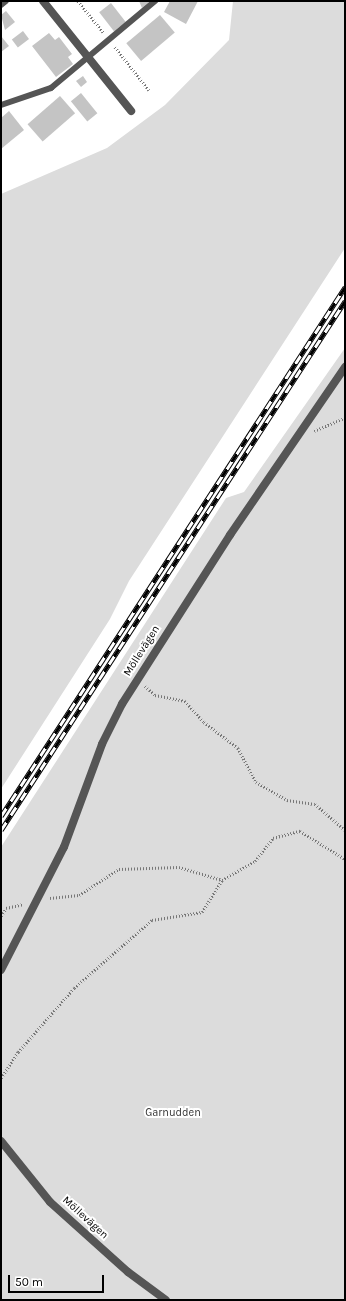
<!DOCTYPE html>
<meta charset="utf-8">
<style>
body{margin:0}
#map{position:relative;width:346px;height:1301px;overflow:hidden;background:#fff;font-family:Karla,sans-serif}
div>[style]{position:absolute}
.green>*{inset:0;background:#dcdcdc}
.building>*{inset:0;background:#c4c4c4;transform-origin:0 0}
.path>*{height:2.5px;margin-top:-1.25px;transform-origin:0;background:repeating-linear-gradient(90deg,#777 0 1px,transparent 0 3px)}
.service>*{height:6px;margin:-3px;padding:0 3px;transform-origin:3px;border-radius:3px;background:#555}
.minor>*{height:8px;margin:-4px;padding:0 4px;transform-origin:4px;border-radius:4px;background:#555}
.rail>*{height:4.5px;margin-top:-2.25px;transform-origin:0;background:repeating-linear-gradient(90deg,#fff 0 9px,#000 0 18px);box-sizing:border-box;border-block:1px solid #000}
span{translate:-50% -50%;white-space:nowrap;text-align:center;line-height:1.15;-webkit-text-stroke:4px #fff;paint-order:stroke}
.street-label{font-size:11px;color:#000}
.park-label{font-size:11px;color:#333}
.frame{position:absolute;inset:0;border:2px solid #000;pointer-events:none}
.scale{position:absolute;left:8px;top:1275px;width:96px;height:18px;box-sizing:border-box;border:2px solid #000;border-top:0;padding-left:5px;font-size:12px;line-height:14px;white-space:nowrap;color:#000;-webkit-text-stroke:3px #fff;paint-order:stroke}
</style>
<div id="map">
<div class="green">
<div style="clip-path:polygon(233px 1px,345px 1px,345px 248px,129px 581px,110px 619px,1px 789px,1px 194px,107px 148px,165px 105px,229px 40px)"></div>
<div style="clip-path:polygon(345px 348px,345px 1300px,1px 1300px,1px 847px,226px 498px,244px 492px)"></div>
</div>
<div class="building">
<div style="clip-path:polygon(139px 1px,148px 1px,149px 2px,142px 8px)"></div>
<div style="clip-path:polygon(170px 1px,198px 1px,186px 24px,164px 12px)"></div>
<div style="left:111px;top:3px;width:24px;height:15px;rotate:52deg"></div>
<div style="clip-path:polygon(6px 11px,15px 22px,5px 30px,1px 15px)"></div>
<div style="left:160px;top:15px;width:23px;height:44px;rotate:50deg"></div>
<div style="left:23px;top:31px;width:10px;height:14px;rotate:53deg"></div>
<div style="clip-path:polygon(49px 33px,55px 40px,59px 37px,72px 54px,68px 57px,73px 64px,56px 77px,32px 46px)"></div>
<div style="clip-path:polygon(1px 36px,9px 46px,1px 52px)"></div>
<div style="clip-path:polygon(83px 76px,87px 82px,81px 87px,76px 81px)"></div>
<div style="left:81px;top:93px;width:26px;height:13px;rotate:51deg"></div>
<div style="left:60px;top:96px;width:23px;height:43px;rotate:49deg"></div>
<div style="clip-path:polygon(9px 111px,24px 130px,1px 149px,1px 118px)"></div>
</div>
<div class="path">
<div style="left:78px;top:1px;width:41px;rotate:50.9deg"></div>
<div style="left:115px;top:47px;width:55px;rotate:51.7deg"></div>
<div style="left:314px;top:431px;width:34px;rotate:-23deg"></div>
<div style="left:145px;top:686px;width:13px;rotate:42deg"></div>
<div style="left:155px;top:695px;width:31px;rotate:11deg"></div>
<div style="left:185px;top:701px;width:28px;rotate:48deg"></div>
<div style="left:204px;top:722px;width:43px;rotate:37.4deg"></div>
<div style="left:238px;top:748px;width:38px;rotate:62deg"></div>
<div style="left:256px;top:782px;width:36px;rotate:30deg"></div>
<div style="left:287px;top:800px;width:28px;rotate:8deg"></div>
<div style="left:315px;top:804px;width:40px;rotate:41deg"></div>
<div style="left:50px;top:898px;width:29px;rotate:-6deg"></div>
<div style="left:79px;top:895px;width:48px;rotate:-33deg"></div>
<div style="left:119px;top:869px;width:60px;rotate:-1.9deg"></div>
<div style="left:179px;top:867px;width:45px;rotate:16.8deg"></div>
<div style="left:222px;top:880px;width:38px;rotate:-30deg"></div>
<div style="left:255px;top:861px;width:29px;rotate:-52deg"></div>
<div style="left:273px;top:838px;width:28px;rotate:-15deg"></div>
<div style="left:300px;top:831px;width:53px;rotate:31.9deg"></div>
<div style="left:1px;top:916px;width:9px;rotate:-58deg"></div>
<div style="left:6px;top:908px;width:17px;rotate:-13deg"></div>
<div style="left:1px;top:1078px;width:31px;rotate:-57deg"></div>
<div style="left:18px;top:1052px;width:85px;rotate:-48.8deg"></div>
<div style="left:74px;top:988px;width:103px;rotate:-41.1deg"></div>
<div style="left:152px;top:920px;width:51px;rotate:-9.1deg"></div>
<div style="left:202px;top:912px;width:38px;rotate:-58deg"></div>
</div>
<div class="service">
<div style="left:1px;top:5px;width:6px;rotate:-39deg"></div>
<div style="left:1px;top:105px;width:53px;rotate:-18.8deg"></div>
<div style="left:51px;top:88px;width:136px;rotate:-39.9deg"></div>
</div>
<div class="minor">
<div style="left:43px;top:1px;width:141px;rotate:51.3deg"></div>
<div style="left:1px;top:970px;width:138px;rotate:-62.9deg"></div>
<div style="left:64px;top:847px;width:110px;rotate:-69.7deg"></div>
<div style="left:102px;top:744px;width:45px;rotate:-63.4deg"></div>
<div style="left:122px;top:704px;width:201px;rotate:-57.4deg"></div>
<div style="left:230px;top:535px;width:204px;rotate:-55.6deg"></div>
<div style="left:1px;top:1141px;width:78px;rotate:51.2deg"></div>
<div style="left:50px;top:1202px;width:105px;rotate:41.9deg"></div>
<div style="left:128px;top:1272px;width:47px;rotate:36.4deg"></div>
</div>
<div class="rail">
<div style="left:1px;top:816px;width:631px;rotate:-56.96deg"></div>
<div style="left:1px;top:830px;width:631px;rotate:-56.96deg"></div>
</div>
<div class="street-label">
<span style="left:142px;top:651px;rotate:-58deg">Möllevägen</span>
<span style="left:85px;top:1218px;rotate:42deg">Möllevägen</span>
</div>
<div class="park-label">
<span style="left:173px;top:1113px">Garnudden</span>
</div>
<div class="frame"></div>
<div class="scale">50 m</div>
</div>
